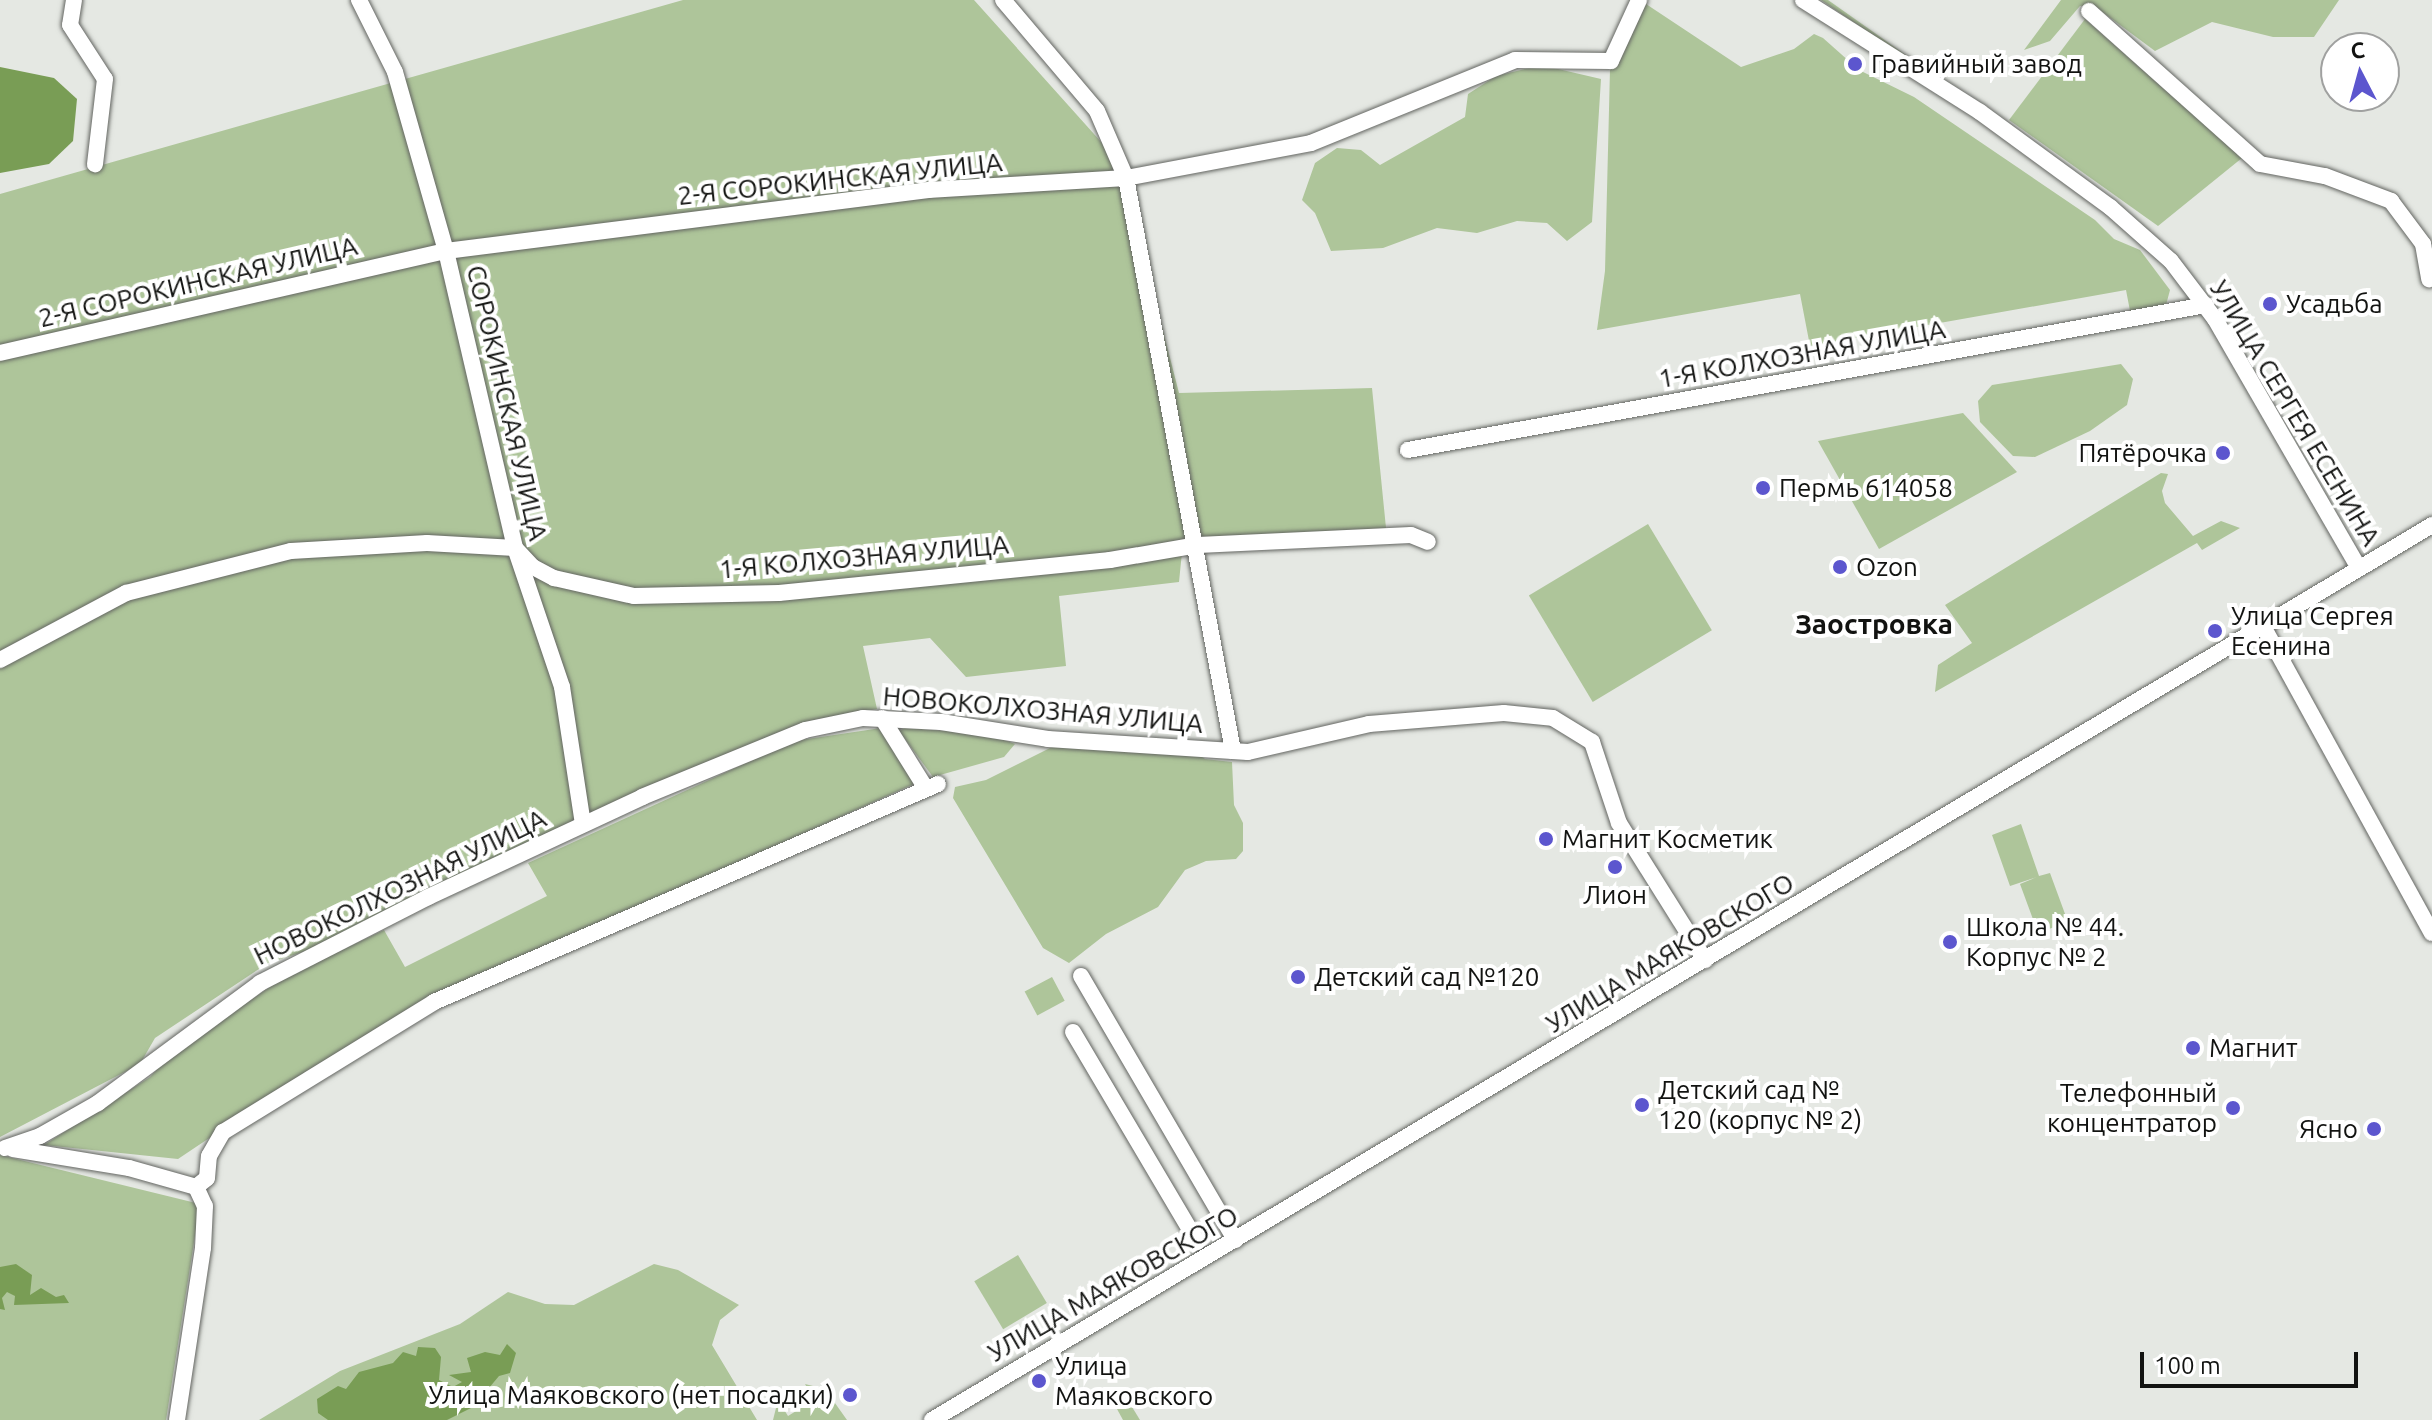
<!DOCTYPE html>
<meta charset="utf-8">
<style>
body{margin:0}
#map{position:relative;width:2432px;height:1420px;overflow:hidden;background:#e5e8e3;font-family:Ubuntu,sans-serif}
div>[style]{position:absolute}
.green>*{inset:0;background:#aec59a;transform-origin:0 0}
.water>*{inset:0;background:#799d55}
.roads{filter:drop-shadow(0 0 2px #636561) drop-shadow(0 0 2px #636561)}
.minor>*{height:16px;margin:-8px;padding:0 8px;transform-origin:8px;border-radius:8px;background:#fff}
.dots>*{width:22px;height:22px;translate:-50% -50%;box-sizing:border-box;border:4px solid #fff;border-radius:50%}
span{translate:-50% -50%;white-space:nowrap;text-align:center;line-height:1.15;-webkit-text-stroke:8px #fff;paint-order:stroke}
.poi-label{font-size:26px;color:#121311}
.left{translate:0 -50%;text-align:left}
.right{translate:-100% -50%;text-align:right}
.street-label{font-size:26px;color:#121311}
.neighbourhood-label{font-size:28px;color:#121311;font-weight:700}
.north{position:absolute;left:2320px;top:32px;width:80px;height:80px;box-sizing:border-box;background:#fff;border:2px solid #a0a1a0;border-radius:50%;rotate:354deg;font-size:22px;font-weight:700;line-height:32px;text-align:center;color:#121311}
.north::after{content:'';display:block;margin:auto;width:28px;height:36px;background:#5c56ce;clip-path:polygon(50% 0,100% 100%,50% 72%,0 100%)}
.scale{position:absolute;left:2140px;top:1352px;width:218px;height:36px;box-sizing:border-box;border:4px solid #121311;border-top:0;padding-left:10px;font-size:24px;line-height:28px;white-space:nowrap;color:#121311;-webkit-text-stroke:6px #fff;paint-order:stroke}
</style>
<div id="map">
<div class="green">
<div style="clip-path:polygon(683px 0,974px 0,1120px 163px,1179px 393px,1372px 388px,1386px 528px,1182px 552px,1179px 582px,1059px 596px,1066px 666px,966px 677px,930px 638px,863px 646px,877px 709px,816px 720px,316px 948px,268px 963px,155px 1038px,140px 1064px,0 1137px,0 194px)"></div>
<div style="clip-path:polygon(1821px 0,1828px 0,1913px 60px,1911px 61px)"></div>
<div style="clip-path:polygon(2061px 0,2339px 0,2314px 37px,2273px 37px,2212px 22px,2155px 51px,2093px 5px,2080px 6px,2050px 41px,2024px 50px)"></div>
<div style="clip-path:polygon(1646px 4px,1741px 67px,1794px 49px,1814px 34px,1823px 38px,1859px 70px,1914px 97px,2095px 220px,2114px 239px,2140px 250px,2170px 290px,2166px 305px,2130px 311px,2126px 290px,1810px 346px,1800px 294px,1597px 330px,1605px 271px,1610px 69px,1619px 62px)"></div>
<div style="clip-path:polygon(2085px 19px,2242px 158px,2158px 226px,2009px 120px)"></div>
<div style="clip-path:polygon(1541px 65px,1601px 79px,1592px 222px,1567px 241px,1547px 223px,1517px 221px,1477px 233px,1437px 228px,1383px 248px,1331px 251px,1315px 213px,1302px 200px,1315px 163px,1337px 148px,1361px 150px,1380px 165px,1465px 117px,1468px 94px,1496px 76px)"></div>
<div style="clip-path:polygon(2121px 364px,2133px 379px,2127px 405px,2090px 431px,2035px 457px,2013px 456px,1980px 422px,1978px 401px,1992px 385px)"></div>
<div style="clip-path:polygon(1963px 413px,2017px 472px,1879px 549px,1818px 441px)"></div>
<div style="clip-path:polygon(2161px 473px,2168px 474px,2162px 491px,2165px 503px,2193px 536px,2221px 521px,2240px 528px,2202px 550px,2197px 543px,1935px 692px,1938px 665px,1972px 643px,1945px 605px)"></div>
<div style="left:1648px;top:524px;width:124px;height:139px;rotate:59deg"></div>
<div style="clip-path:polygon(881px 728px,916px 783px,451px 991px,326px 1060px,178px 1159px,44px 1145px,150px 1077px,173px 1052px,285px 977px,384px 930px,405px 967px,547px 896px,528px 863px,794px 741px)"></div>
<div style="clip-path:polygon(905px 728px,989px 734px,1015px 744px,1004px 757px,933px 777px,899px 731px)"></div>
<div style="clip-path:polygon(1056px 745px,1192px 748px,1205px 759px,1232px 762px,1234px 805px,1243px 823px,1243px 851px,1236px 859px,1206px 861px,1185px 870px,1158px 907px,1106px 934px,1069px 963px,1043px 948px,953px 798px,955px 787px,986px 780px)"></div>
<div style="clip-path:polygon(2021px 824px,2039px 876px,2050px 873px,2068px 922px,2038px 933px,2020px 884px,2037px 877px,2010px 886px,1992px 835px)"></div>
<div style="left:1052px;top:977px;width:27px;height:31px;rotate:62deg"></div>
<div style="clip-path:polygon(0 1155px,200px 1204px,166px 1420px,0 1420px)"></div>
<div style="left:1018px;top:1255px;width:56px;height:51px;rotate:59deg"></div>
<div style="clip-path:polygon(654px 1264px,678px 1270px,739px 1305px,720px 1320px,712px 1345px,757px 1420px,259px 1420px,340px 1371px,460px 1324px,508px 1292px,545px 1304px,574px 1305px)"></div>
<div style="clip-path:polygon(805px 1384px,825px 1389px,847px 1420px,773px 1420px,778px 1400px,788px 1416px,814px 1400px)"></div>
<div style="clip-path:polygon(1129px 1402px,1140px 1420px,1123px 1420px,1117px 1409px)"></div>
</div>
<div class="water">
<div style="clip-path:polygon(0 67px,54px 78px,77px 99px,73px 141px,49px 164px,0 173px)"></div>
<div style="clip-path:polygon(16px 1264px,32px 1275px,30px 1295px,41px 1288px,56px 1297px,64px 1295px,69px 1303px,14px 1305px,15px 1296px,7px 1292px,2px 1298px,5px 1310px,0 1309px,0 1267px)"></div>
<div style="clip-path:polygon(507px 1344px,516px 1353px,510px 1373px,499px 1376px,473px 1407px,447px 1420px,328px 1420px,318px 1413px,317px 1399px,338px 1386px,346px 1389px,359px 1372px,393px 1363px,403px 1352px,416px 1356px,418px 1347px,435px 1348px,441px 1357px,439px 1380px,453px 1387px,462px 1382px,449px 1375px,471px 1372px,467px 1358px,485px 1352px,500px 1355px)"></div>
</div>
<div class="roads">
<div class="minor">
<div style="left:74px;top:0;width:25px;rotate:99deg"></div>
<div style="left:70px;top:25px;width:64px;rotate:57.1deg"></div>
<div style="left:105px;top:79px;width:86px;rotate:96.7deg"></div>
<div style="left:359px;top:0;width:80px;rotate:63.4deg"></div>
<div style="left:395px;top:72px;width:186px;rotate:74.1deg"></div>
<div style="left:446px;top:251px;width:305px;rotate:76.9deg"></div>
<div style="left:515px;top:548px;width:147px;rotate:71.3deg"></div>
<div style="left:562px;top:687px;width:139px;rotate:81.3deg"></div>
<div style="left:1003px;top:0;width:145px;rotate:49.7deg"></div>
<div style="left:1097px;top:111px;width:73px;rotate:66.6deg"></div>
<div style="left:1126px;top:178px;width:583px;rotate:79.42deg"></div>
<div style="left:1803px;top:0;width:209px;rotate:32.3deg"></div>
<div style="left:1980px;top:112px;width:161px;rotate:36.2deg"></div>
<div style="left:2110px;top:207px;width:81px;rotate:41.5deg"></div>
<div style="left:2171px;top:261px;width:73px;rotate:52.8deg"></div>
<div style="left:2215px;top:319px;width:288px;rotate:60deg"></div>
<div style="left:2089px;top:11px;width:229px;rotate:41.8deg"></div>
<div style="left:2260px;top:164px;width:66px;rotate:10.5deg"></div>
<div style="left:2325px;top:176px;width:71px;rotate:20.7deg"></div>
<div style="left:2391px;top:201px;width:54px;rotate:53.3deg"></div>
<div style="left:2423px;top:244px;width:36px;rotate:80deg"></div>
<div style="left:0;top:353px;width:458px;rotate:-12.9deg"></div>
<div style="left:446px;top:251px;width:486px;rotate:-7.2deg"></div>
<div style="left:928px;top:190px;width:198px;rotate:-3.5deg"></div>
<div style="left:1126px;top:178px;width:188px;rotate:-10.7deg"></div>
<div style="left:1311px;top:143px;width:220px;rotate:-22.1deg"></div>
<div style="left:1515px;top:60px;width:96px;rotate:0.6deg"></div>
<div style="left:1611px;top:61px;width:67px;rotate:-65.3deg"></div>
<div style="left:1408px;top:450px;width:811px;rotate:-10.3deg"></div>
<div style="left:2264px;top:628px;width:348px;rotate:61.2deg"></div>
<div style="left:0;top:660px;width:143px;rotate:-28deg"></div>
<div style="left:126px;top:593px;width:170px;rotate:-14.3deg"></div>
<div style="left:291px;top:551px;width:136px;rotate:-3.4deg"></div>
<div style="left:427px;top:543px;width:88px;rotate:3.3deg"></div>
<div style="left:515px;top:548px;width:26px;rotate:47deg"></div>
<div style="left:533px;top:567px;width:24px;rotate:28deg"></div>
<div style="left:554px;top:578px;width:82px;rotate:12.7deg"></div>
<div style="left:634px;top:596px;width:145px;rotate:-1.2deg"></div>
<div style="left:779px;top:593px;width:333px;rotate:-5.7deg"></div>
<div style="left:1110px;top:560px;width:89px;rotate:-9.7deg"></div>
<div style="left:1198px;top:545px;width:213px;rotate:-2.7deg"></div>
<div style="left:1411px;top:535px;width:18px;rotate:22deg"></div>
<div style="left:882px;top:718px;width:81px;rotate:58.1deg"></div>
<div style="left:1081px;top:976px;width:306px;rotate:59.7deg"></div>
<div style="left:1073px;top:1032px;width:244px;rotate:59.4deg"></div>
<div style="left:5px;top:1148px;width:37px;rotate:-19deg"></div>
<div style="left:40px;top:1136px;width:67px;rotate:-29.6deg"></div>
<div style="left:98px;top:1103px;width:202px;rotate:-36.5deg"></div>
<div style="left:260px;top:983px;width:189px;rotate:-27.1deg"></div>
<div style="left:428px;top:897px;width:236px;rotate:-25deg"></div>
<div style="left:642px;top:797px;width:176px;rotate:-22.3deg"></div>
<div style="left:805px;top:730px;width:59px;rotate:-11.7deg"></div>
<div style="left:863px;top:718px;width:78px;rotate:2.9deg"></div>
<div style="left:941px;top:722px;width:108px;rotate:9deg"></div>
<div style="left:1048px;top:739px;width:200px;rotate:3.7deg"></div>
<div style="left:1248px;top:752px;width:124px;rotate:-13deg"></div>
<div style="left:1369px;top:724px;width:135px;rotate:-4.7deg"></div>
<div style="left:1504px;top:713px;width:49px;rotate:5.8deg"></div>
<div style="left:1553px;top:718px;width:46px;rotate:31.6deg"></div>
<div style="left:1592px;top:742px;width:85px;rotate:71.6deg"></div>
<div style="left:1619px;top:823px;width:162px;rotate:57.9deg"></div>
<div style="left:13px;top:1149px;width:118px;rotate:9.3deg"></div>
<div style="left:129px;top:1168px;width:70px;rotate:15.8deg"></div>
<div style="left:196px;top:1187px;width:21px;rotate:65deg"></div>
<div style="left:205px;top:1206px;width:42px;rotate:92.7deg"></div>
<div style="left:203px;top:1248px;width:174px;rotate:98.6deg"></div>
<div style="left:196px;top:1187px;width:14px;rotate:-39deg"></div>
<div style="left:207px;top:1178px;width:22px;rotate:-85deg"></div>
<div style="left:209px;top:1156px;width:28px;rotate:-60deg"></div>
<div style="left:223px;top:1132px;width:248px;rotate:-31.6deg"></div>
<div style="left:434px;top:1002px;width:549px;rotate:-23.39deg"></div>
<div style="left:932px;top:1420px;width:1747px;rotate:-30.82deg"></div>
</div>
</div>
<div class="dots">
<div style="left:1855px;top:64px;background:#5c56ce"></div>
<div style="left:2270px;top:304px;background:#5c56ce"></div>
<div style="left:2223px;top:453px;background:#5c56ce"></div>
<div style="left:1763px;top:488px;background:#5c56ce"></div>
<div style="left:1840px;top:567px;background:#5c56ce"></div>
<div style="left:2215px;top:631px;background:#5c56ce"></div>
<div style="left:1546px;top:839px;background:#5c56ce"></div>
<div style="left:1615px;top:867px;background:#5c56ce"></div>
<div style="left:1950px;top:942px;background:#5c56ce"></div>
<div style="left:1298px;top:977px;background:#5c56ce"></div>
<div style="left:2193px;top:1048px;background:#5c56ce"></div>
<div style="left:1642px;top:1105px;background:#5c56ce"></div>
<div style="left:2233px;top:1108px;background:#5c56ce"></div>
<div style="left:2374px;top:1129px;background:#5c56ce"></div>
<div style="left:1039px;top:1381px;background:#5c56ce"></div>
<div style="left:850px;top:1395px;background:#5c56ce"></div>
</div>
<div class="poi-label">
<span class="left" style="left:1871px;top:64px">Гравийный завод</span>
<span class="left" style="left:2286px;top:304px">Усадьба</span>
<span class="right" style="left:2207px;top:453px">Пятёрочка</span>
<span class="left" style="left:1779px;top:488px">Пермь 614058</span>
<span class="left" style="left:1856px;top:567px">Ozon</span>
<span class="left" style="left:2231px;top:631px">Улица Сергея<br>Есенина</span>
<span class="left" style="left:1562px;top:839px">Магнит Косметик</span>
<span style="left:1615px;top:895px">Лион</span>
<span class="left" style="left:1966px;top:942px">Школа № 44.<br>Корпус № 2</span>
<span class="left" style="left:1314px;top:977px">Детский сад №120</span>
<span class="left" style="left:2209px;top:1048px">Магнит</span>
<span class="left" style="left:1658px;top:1105px">Детский сад №<br>120 (корпус № 2)</span>
<span class="right" style="left:2217px;top:1108px">Телефонный<br>концентратор</span>
<span class="right" style="left:2358px;top:1129px">Ясно</span>
<span class="left" style="left:1055px;top:1381px">Улица<br>Маяковского</span>
<span class="right" style="left:834px;top:1395px">Улица Маяковского (нет посадки)</span>
</div>
<div class="street-label">
<span style="left:840px;top:179px;rotate:-6deg">2-Я СОРОКИНСКАЯ УЛИЦА</span>
<span style="left:198px;top:282px;rotate:-13deg">2-Я СОРОКИНСКАЯ УЛИЦА</span>
<span style="left:1802px;top:354px;rotate:-10deg">1-Я КОЛХОЗНАЯ УЛИЦА</span>
<span style="left:507px;top:403px;rotate:77deg">СОРОКИНСКАЯ УЛИЦА</span>
<span style="left:2295px;top:413px;rotate:59deg">УЛИЦА СЕРГЕЯ ЕСЕНИНА</span>
<span style="left:864px;top:557px;rotate:-5deg">1-Я КОЛХОЗНАЯ УЛИЦА</span>
<span style="left:1043px;top:710px;rotate:5deg">НОВОКОЛХОЗНАЯ УЛИЦА</span>
<span style="left:400px;top:887px;rotate:-26deg">НОВОКОЛХОЗНАЯ УЛИЦА</span>
<span style="left:1670px;top:953px;rotate:-31deg">УЛИЦА МАЯКОВСКОГО</span>
<span style="left:1113px;top:1284px;rotate:-30deg">УЛИЦА МАЯКОВСКОГО</span>
</div>
<div class="neighbourhood-label">
<span style="left:1874px;top:624px">Заостровка</span>
</div>
<div class="north">С</div>
<div class="scale">100 m</div>
</div>
